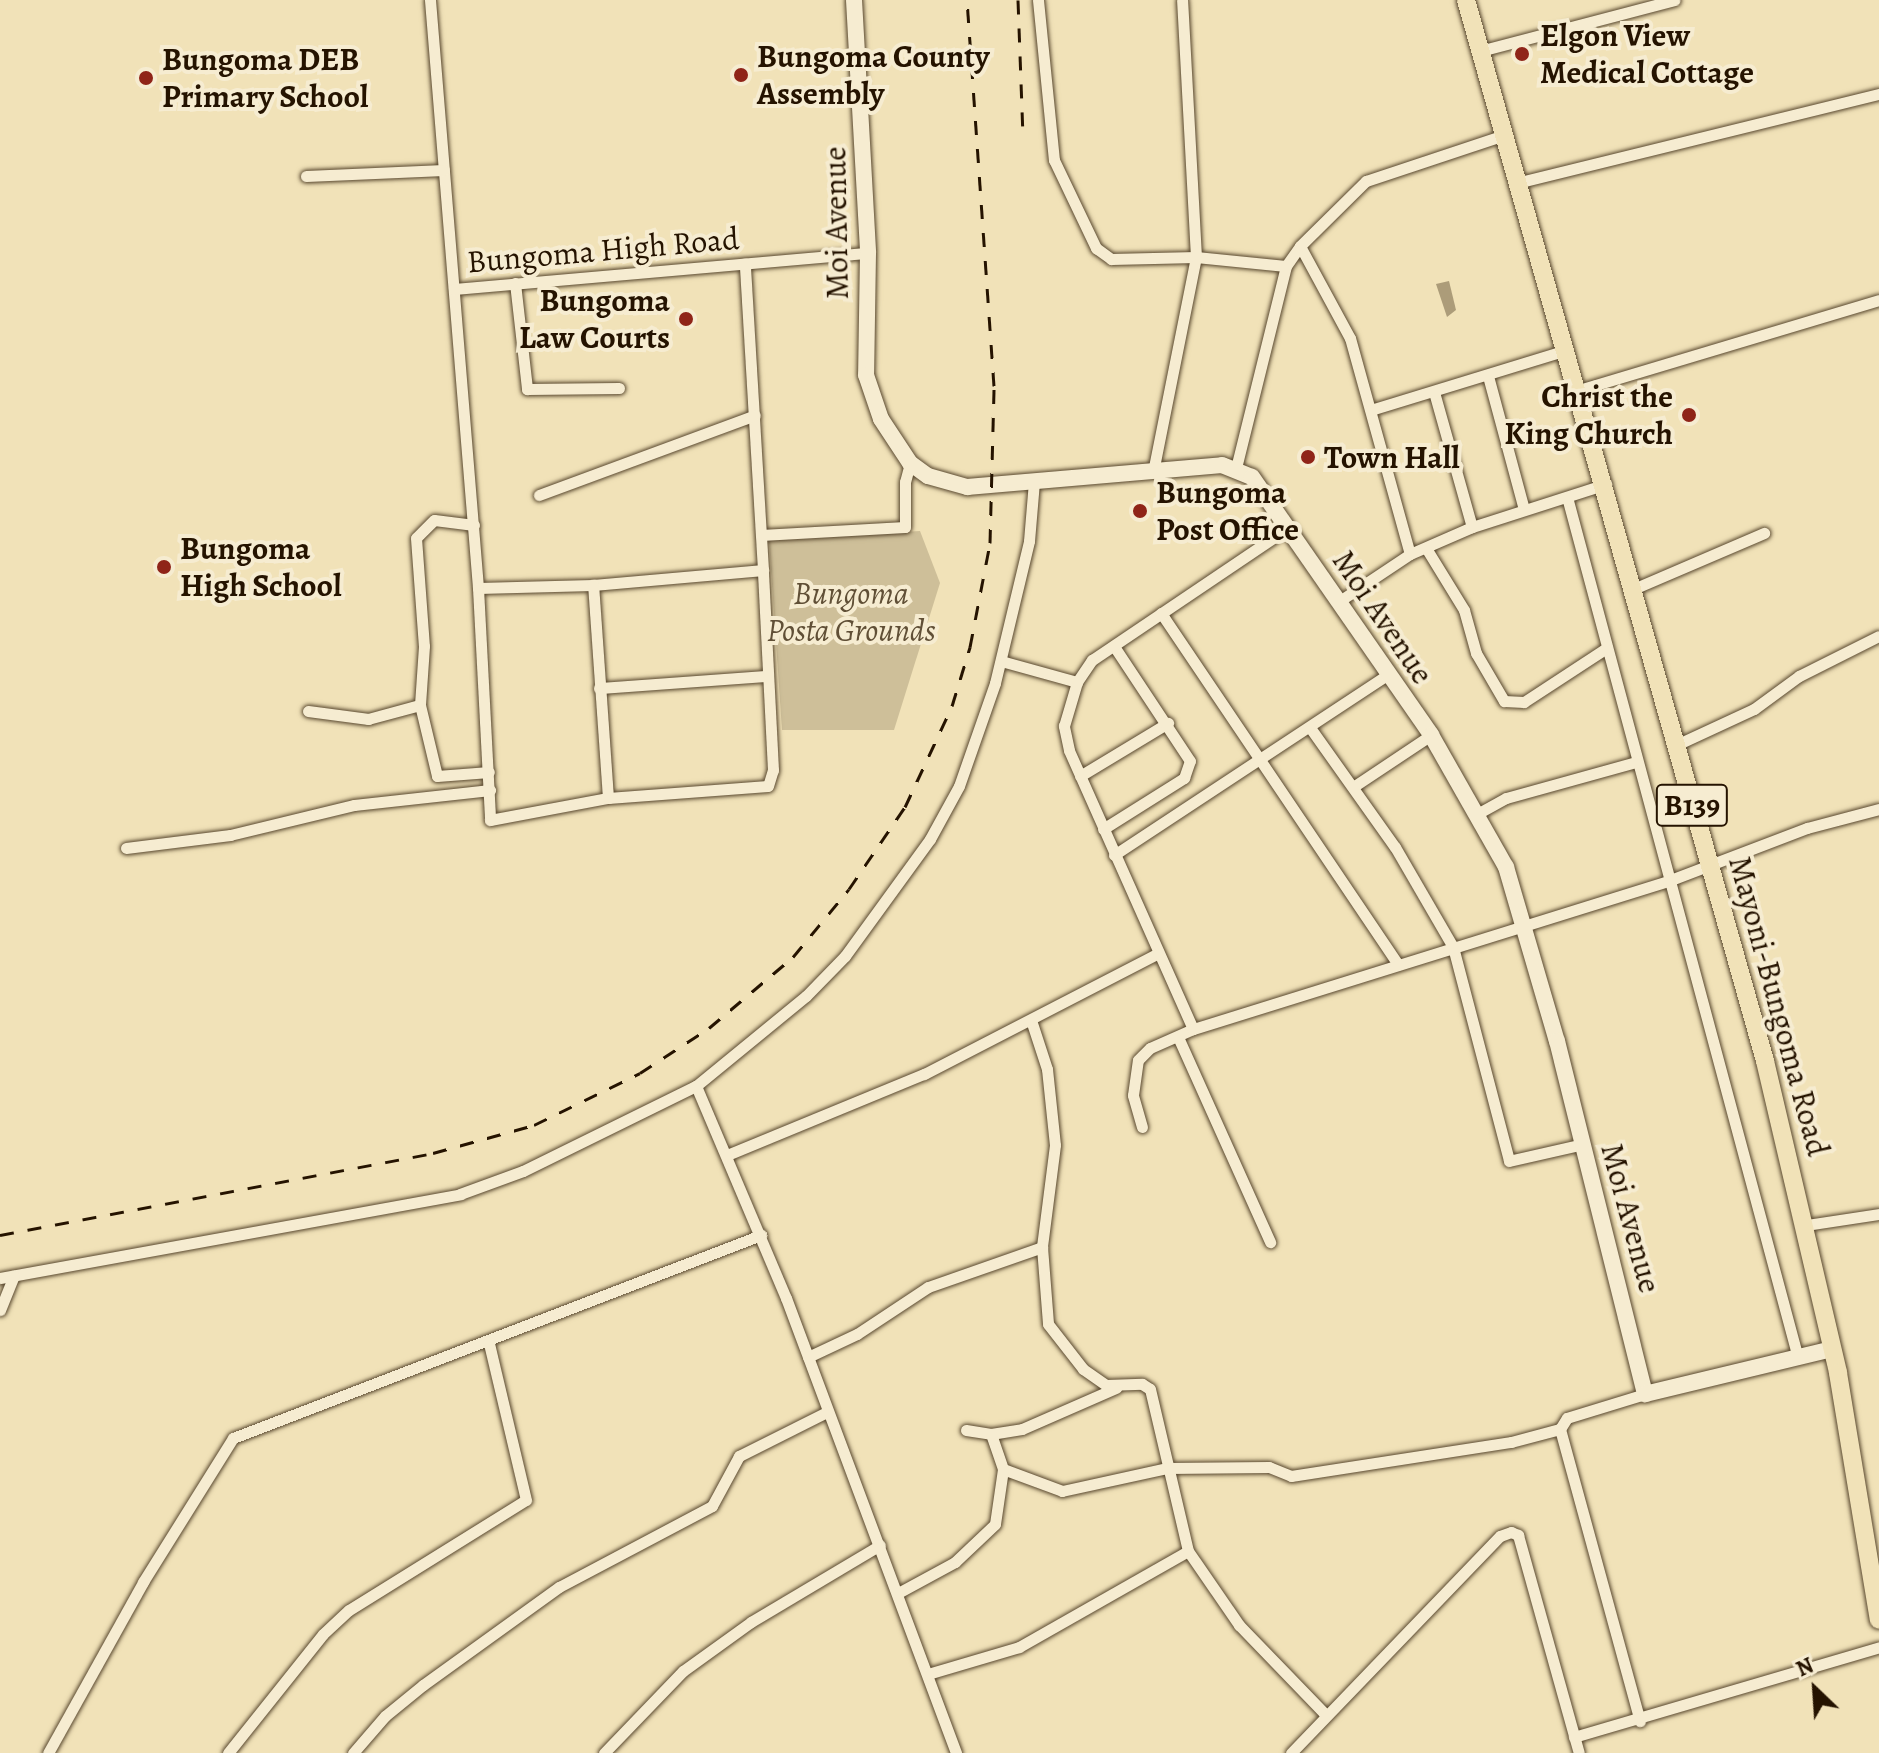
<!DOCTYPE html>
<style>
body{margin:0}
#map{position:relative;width:1879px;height:1753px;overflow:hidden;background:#f1e2b8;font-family:Alegreya,serif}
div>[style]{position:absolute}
.green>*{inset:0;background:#cebf99}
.water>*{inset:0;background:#ac9c79}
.roads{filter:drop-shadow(0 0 2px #58472e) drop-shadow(0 0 2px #58472e)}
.street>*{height:11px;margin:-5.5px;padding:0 5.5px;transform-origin:5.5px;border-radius:5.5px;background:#f6ecd1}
.secondary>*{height:16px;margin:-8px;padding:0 8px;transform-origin:8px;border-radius:8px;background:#f6ecd1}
.primary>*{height:18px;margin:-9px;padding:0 9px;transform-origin:9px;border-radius:9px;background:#f1e2b8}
.rail>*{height:3px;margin-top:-1.5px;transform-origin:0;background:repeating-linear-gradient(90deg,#251300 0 14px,transparent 0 28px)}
.dots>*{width:22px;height:22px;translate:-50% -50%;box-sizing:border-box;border:4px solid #f6ecd1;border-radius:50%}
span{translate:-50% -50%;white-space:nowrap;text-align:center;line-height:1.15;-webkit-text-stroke:8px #f6ecd1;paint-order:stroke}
.shield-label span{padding:2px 6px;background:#f6ecd1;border:2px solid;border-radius:6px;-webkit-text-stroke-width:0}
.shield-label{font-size:30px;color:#251300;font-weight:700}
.poi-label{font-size:32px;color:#251300;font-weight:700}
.left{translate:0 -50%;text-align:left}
.right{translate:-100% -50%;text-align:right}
.street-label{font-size:32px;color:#251300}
.park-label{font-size:32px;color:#604f36;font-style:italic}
.north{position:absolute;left:1775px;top:1649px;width:80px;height:80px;-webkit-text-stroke:6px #f6ecd1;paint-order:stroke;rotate:335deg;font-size:22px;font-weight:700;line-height:32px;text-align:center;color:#251300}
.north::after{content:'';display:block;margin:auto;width:28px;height:36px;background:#251300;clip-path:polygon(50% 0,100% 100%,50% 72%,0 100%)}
</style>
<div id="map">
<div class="green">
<div style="clip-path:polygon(920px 531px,940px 583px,894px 730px,782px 730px,769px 540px)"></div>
</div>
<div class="water">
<div style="clip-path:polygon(1449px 281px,1456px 310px,1447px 317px,1436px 284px)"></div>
</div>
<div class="roads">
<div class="street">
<div style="left:430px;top:0;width:590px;rotate:85.33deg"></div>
<div style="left:478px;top:588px;width:115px;rotate:-1.5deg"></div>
<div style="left:593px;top:585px;width:171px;rotate:-5deg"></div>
<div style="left:763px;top:570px;width:307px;rotate:-93.4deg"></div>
<div style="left:1038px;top:0;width:161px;rotate:84.3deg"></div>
<div style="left:1054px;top:160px;width:98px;rotate:64.5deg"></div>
<div style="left:1096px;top:248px;width:19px;rotate:36deg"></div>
<div style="left:1111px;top:259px;width:85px;rotate:-1.3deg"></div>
<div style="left:1196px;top:257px;width:90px;rotate:5.7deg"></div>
<div style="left:1480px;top:51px;width:201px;rotate:-14.7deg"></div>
<div style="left:306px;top:176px;width:138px;rotate:-2.5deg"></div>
<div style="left:1516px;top:183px;width:374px;rotate:-13.8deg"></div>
<div style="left:1300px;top:246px;width:105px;rotate:61.5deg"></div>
<div style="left:1350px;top:338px;width:224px;rotate:74.5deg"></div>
<div style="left:515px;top:283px;width:107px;rotate:83.5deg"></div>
<div style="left:527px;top:389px;width:92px;rotate:-0.6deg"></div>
<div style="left:454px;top:289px;width:416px;rotate:-5deg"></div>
<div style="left:1488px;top:376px;width:138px;rotate:74.9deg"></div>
<div style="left:1579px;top:390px;width:313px;rotate:-16.7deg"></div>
<div style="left:1434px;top:392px;width:140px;rotate:74.3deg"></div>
<div style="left:1371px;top:410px;width:204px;rotate:-17.1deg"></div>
<div style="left:1236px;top:468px;width:208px;rotate:-76.1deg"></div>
<div style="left:1286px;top:266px;width:24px;rotate:-55deg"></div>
<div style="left:1300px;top:246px;width:93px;rotate:-44.6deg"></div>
<div style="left:1366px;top:181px;width:145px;rotate:-18.4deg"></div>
<div style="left:1153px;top:472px;width:219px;rotate:-78.7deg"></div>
<div style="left:1196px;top:257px;width:257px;rotate:-93.1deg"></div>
<div style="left:539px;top:495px;width:230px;rotate:-20.3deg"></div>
<div style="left:1567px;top:497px;width:891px;rotate:74.98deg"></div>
<div style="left:474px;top:525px;width:40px;rotate:-172.9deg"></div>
<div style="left:434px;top:520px;width:25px;rotate:135deg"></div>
<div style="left:416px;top:538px;width:108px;rotate:85.8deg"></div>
<div style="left:424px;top:646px;width:59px;rotate:93.9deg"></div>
<div style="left:420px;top:705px;width:73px;rotate:76.5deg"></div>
<div style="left:437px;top:776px;width:52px;rotate:-4.4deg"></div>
<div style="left:761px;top:535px;width:144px;rotate:-3.2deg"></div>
<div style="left:905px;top:527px;width:45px;rotate:-90deg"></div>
<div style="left:905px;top:482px;width:20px;rotate:-75deg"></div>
<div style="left:1426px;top:548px;width:73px;rotate:58.5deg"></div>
<div style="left:1464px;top:610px;width:45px;rotate:74.4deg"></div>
<div style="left:1476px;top:653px;width:56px;rotate:59.7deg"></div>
<div style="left:1504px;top:701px;width:20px;rotate:3deg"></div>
<div style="left:1524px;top:702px;width:97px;rotate:-33.2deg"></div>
<div style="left:478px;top:588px;width:232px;rotate:87deg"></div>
<div style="left:490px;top:820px;width:120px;rotate:-10.6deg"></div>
<div style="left:608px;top:798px;width:214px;rotate:-94deg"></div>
<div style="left:1631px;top:590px;width:145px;rotate:-23.2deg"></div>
<div style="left:1338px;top:602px;width:87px;rotate:-33.7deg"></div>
<div style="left:1410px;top:554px;width:68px;rotate:-23.5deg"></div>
<div style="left:1472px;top:527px;width:141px;rotate:-17.8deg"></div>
<div style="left:1161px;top:613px;width:424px;rotate:56deg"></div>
<div style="left:1001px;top:661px;width:79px;rotate:15.4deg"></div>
<div style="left:599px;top:688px;width:168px;rotate:-4.1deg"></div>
<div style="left:308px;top:711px;width:61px;rotate:7.6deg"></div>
<div style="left:368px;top:719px;width:54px;rotate:-15.1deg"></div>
<div style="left:1311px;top:729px;width:145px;rotate:54.6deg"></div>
<div style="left:1395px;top:847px;width:116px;rotate:59.9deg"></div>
<div style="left:1453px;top:947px;width:221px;rotate:75.3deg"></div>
<div style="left:1509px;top:1161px;width:76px;rotate:-12.9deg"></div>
<div style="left:1674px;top:746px;width:88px;rotate:-24.8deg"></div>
<div style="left:1754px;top:709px;width:56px;rotate:-36.3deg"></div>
<div style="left:1799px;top:676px;width:89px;rotate:-26.6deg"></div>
<div style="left:1080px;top:776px;width:103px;rotate:-31.1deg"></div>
<div style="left:1353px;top:787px;width:94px;rotate:-33.7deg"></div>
<div style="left:608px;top:798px;width:160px;rotate:-4.3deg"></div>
<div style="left:768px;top:786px;width:17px;rotate:-73deg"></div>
<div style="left:773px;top:770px;width:200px;rotate:-92.9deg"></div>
<div style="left:1477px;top:814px;width:33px;rotate:-29deg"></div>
<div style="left:1506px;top:798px;width:135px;rotate:-15.5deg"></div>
<div style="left:1103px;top:829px;width:96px;rotate:-32.2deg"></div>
<div style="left:1184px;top:778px;width:18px;rotate:-71deg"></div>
<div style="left:1190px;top:761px;width:138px;rotate:-123.5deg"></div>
<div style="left:126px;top:848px;width:105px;rotate:-7.1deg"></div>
<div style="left:230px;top:835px;width:128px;rotate:-13.6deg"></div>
<div style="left:354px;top:805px;width:137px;rotate:-6.3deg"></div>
<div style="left:1114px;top:855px;width:327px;rotate:-33.4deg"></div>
<div style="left:1031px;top:1020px;width:52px;rotate:71.9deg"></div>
<div style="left:1047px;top:1069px;width:76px;rotate:84deg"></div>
<div style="left:1055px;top:1145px;width:103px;rotate:97.3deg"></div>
<div style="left:1042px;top:1247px;width:77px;rotate:85.5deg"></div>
<div style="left:1048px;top:1324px;width:57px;rotate:52.1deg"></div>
<div style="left:1083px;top:1369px;width:28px;rotate:35deg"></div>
<div style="left:1106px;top:1385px;width:36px;rotate:-2deg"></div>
<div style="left:1142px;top:1384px;width:9px;rotate:32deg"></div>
<div style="left:1150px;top:1389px;width:166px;rotate:76.8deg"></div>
<div style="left:1188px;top:1551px;width:90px;rotate:55.4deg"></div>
<div style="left:1239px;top:1625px;width:125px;rotate:46deg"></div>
<div style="left:1193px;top:1029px;width:305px;rotate:-114deg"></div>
<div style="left:1069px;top:750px;width:25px;rotate:-102deg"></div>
<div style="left:1064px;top:726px;width:46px;rotate:-73.5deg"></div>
<div style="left:1077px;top:682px;width:27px;rotate:-56deg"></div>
<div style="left:1092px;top:660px;width:238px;rotate:-34deg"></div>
<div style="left:1178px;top:1037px;width:225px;rotate:65.8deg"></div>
<div style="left:696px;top:1086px;width:230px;rotate:67deg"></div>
<div style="left:786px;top:1298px;width:486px;rotate:69.5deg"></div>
<div style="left:1142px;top:1127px;width:33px;rotate:-106deg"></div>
<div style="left:1133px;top:1095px;width:35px;rotate:-82deg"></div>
<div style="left:1138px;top:1060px;width:17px;rotate:-45deg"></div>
<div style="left:1150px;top:1048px;width:47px;rotate:-23.8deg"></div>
<div style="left:1193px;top:1029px;width:498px;rotate:-17.3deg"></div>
<div style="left:1668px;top:881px;width:149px;rotate:-20.9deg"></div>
<div style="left:1807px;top:828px;width:74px;rotate:-14.8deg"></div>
<div style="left:727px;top:1155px;width:213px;rotate:-22.4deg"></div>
<div style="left:924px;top:1074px;width:261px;rotate:-27.3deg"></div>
<div style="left:1806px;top:1225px;width:74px;rotate:-8.6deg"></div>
<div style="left:0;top:1278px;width:468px;rotate:-10.3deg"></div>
<div style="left:460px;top:1194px;width:67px;rotate:-20.1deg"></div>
<div style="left:523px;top:1171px;width:193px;rotate:-26.2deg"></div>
<div style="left:696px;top:1086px;width:142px;rotate:-39.3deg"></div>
<div style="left:806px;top:996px;width:56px;rotate:-45.7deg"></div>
<div style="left:845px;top:956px;width:145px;rotate:-54deg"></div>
<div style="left:930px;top:839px;width:60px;rotate:-61.3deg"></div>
<div style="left:959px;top:786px;width:109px;rotate:-70.7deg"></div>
<div style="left:995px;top:683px;width:146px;rotate:-76.5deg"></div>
<div style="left:1029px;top:541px;width:59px;rotate:-85.2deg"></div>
<div style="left:0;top:1310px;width:37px;rotate:-68deg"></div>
<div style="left:808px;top:1357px;width:54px;rotate:-25.1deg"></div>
<div style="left:857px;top:1334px;width:85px;rotate:-33.5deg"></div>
<div style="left:928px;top:1287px;width:121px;rotate:-19.3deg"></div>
<div style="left:1560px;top:1429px;width:303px;rotate:74.7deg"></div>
<div style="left:966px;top:1430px;width:25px;rotate:9deg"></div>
<div style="left:991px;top:1434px;width:31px;rotate:-9deg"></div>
<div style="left:1022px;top:1429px;width:103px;rotate:-23.6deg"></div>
<div style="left:991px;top:1434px;width:37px;rotate:71deg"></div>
<div style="left:1003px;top:1469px;width:63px;rotate:20.4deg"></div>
<div style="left:1062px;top:1491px;width:107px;rotate:-12.4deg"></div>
<div style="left:1167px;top:1468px;width:102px;rotate:-0.6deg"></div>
<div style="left:1269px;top:1467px;width:24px;rotate:22deg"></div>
<div style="left:1291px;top:1476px;width:223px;rotate:-8.8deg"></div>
<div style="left:1511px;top:1442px;width:51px;rotate:-14.9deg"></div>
<div style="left:1560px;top:1429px;width:13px;rotate:-58deg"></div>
<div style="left:1567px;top:1418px;width:82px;rotate:-17.1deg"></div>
<div style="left:898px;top:1593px;width:65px;rotate:-28.5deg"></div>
<div style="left:955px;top:1562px;width:55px;rotate:-43.5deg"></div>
<div style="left:995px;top:1524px;width:56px;rotate:-81.7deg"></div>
<div style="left:928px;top:1674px;width:95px;rotate:-16.5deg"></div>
<div style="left:1019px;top:1647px;width:194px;rotate:-29.6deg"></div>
<div style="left:1574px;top:1737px;width:318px;rotate:-16.4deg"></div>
<div style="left:48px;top:1753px;width:196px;rotate:-60.9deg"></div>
<div style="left:143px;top:1582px;width:170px;rotate:-58deg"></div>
<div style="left:233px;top:1438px;width:566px;rotate:-21.03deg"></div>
<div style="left:228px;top:1753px;width:152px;rotate:-51.4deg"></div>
<div style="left:323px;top:1634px;width:35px;rotate:-43deg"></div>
<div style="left:349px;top:1610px;width:208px;rotate:-31.9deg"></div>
<div style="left:526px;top:1500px;width:161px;rotate:-103.3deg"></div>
<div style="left:353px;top:1753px;width:49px;rotate:-49.1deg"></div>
<div style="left:385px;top:1716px;width:49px;rotate:-39.2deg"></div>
<div style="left:423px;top:1685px;width:168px;rotate:-35.8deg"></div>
<div style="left:559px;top:1587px;width:173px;rotate:-27.9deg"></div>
<div style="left:712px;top:1506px;width:57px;rotate:-61.6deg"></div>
<div style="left:739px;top:1456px;width:98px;rotate:-26.6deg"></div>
<div style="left:604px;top:1753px;width:114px;rotate:-46.1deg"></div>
<div style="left:683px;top:1671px;width:84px;rotate:-35.8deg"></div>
<div style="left:751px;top:1622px;width:150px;rotate:-30.8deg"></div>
<div style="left:1291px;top:1753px;width:301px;rotate:-46.1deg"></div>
<div style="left:1500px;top:1536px;width:12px;rotate:-20deg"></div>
<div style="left:1511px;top:1532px;width:8px;rotate:23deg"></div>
<div style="left:1518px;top:1535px;width:226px;rotate:74.4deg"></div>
</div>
<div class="secondary">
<div style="left:854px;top:0;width:253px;rotate:86.8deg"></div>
<div style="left:868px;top:253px;width:122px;rotate:90.9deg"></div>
<div style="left:866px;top:375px;width:46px;rotate:71.2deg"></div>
<div style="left:881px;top:419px;width:53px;rotate:56.6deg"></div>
<div style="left:910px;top:463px;width:22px;rotate:36deg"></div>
<div style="left:928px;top:476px;width:41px;rotate:15.8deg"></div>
<div style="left:967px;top:487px;width:256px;rotate:-4.9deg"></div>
<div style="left:1222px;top:465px;width:32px;rotate:22deg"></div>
<div style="left:1252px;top:477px;width:314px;rotate:55.2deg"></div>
<div style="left:1431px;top:735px;width:152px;rotate:60.4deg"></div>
<div style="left:1506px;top:867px;width:181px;rotate:73.7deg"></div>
<div style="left:1557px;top:1041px;width:364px;rotate:76deg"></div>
<div style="left:1645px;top:1394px;width:193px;rotate:-13.5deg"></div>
</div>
<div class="primary">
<div style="left:1466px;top:0;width:1102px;rotate:74.26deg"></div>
<div style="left:1765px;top:1061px;width:320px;rotate:76.8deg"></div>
<div style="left:1838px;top:1373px;width:250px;rotate:80.6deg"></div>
</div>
</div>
<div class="rail">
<div style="left:1018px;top:0;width:137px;rotate:87.9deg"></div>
<div style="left:0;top:1235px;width:441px;rotate:-10.7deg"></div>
<div style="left:433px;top:1153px;width:105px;rotate:-15.5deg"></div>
<div style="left:534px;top:1125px;width:118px;rotate:-26.1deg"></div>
<div style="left:640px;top:1073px;width:82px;rotate:-33.1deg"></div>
<div style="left:709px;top:1028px;width:110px;rotate:-40.2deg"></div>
<div style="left:793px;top:957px;width:88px;rotate:-50.5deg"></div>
<div style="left:849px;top:889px;width:99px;rotate:-55.7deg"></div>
<div style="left:905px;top:807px;width:111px;rotate:-65deg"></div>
<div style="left:952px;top:706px;width:62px;rotate:-73deg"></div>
<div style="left:970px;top:647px;width:106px;rotate:-79.1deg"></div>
<div style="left:990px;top:543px;width:157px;rotate:-88.5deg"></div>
<div style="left:994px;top:386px;width:387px;rotate:-94deg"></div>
</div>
<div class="dots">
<div style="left:1522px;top:54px;background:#8f2418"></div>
<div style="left:741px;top:75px;background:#8f2418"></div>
<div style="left:146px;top:78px;background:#8f2418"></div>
<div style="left:686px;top:319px;background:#8f2418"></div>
<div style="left:1689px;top:415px;background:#8f2418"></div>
<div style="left:1308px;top:457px;background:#8f2418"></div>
<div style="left:1140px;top:511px;background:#8f2418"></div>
<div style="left:164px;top:567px;background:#8f2418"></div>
</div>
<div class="shield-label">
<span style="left:1692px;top:805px">B139</span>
</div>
<div class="poi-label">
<span class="left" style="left:1540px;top:54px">Elgon View<br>Medical Cottage</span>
<span class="left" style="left:757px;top:75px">Bungoma County<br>Assembly</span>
<span class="left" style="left:162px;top:78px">Bungoma DEB<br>Primary School</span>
<span class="right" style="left:670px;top:319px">Bungoma<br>Law Courts</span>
<span class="right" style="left:1673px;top:415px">Christ the<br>King Church</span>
<span class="left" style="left:1324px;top:457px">Town Hall</span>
<span class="left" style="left:1156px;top:511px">Bungoma<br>Post Office</span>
<span class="left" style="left:180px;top:567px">Bungoma<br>High School</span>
</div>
<div class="street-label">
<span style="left:836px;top:223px;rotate:-91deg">Moi Avenue</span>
<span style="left:603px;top:250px;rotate:-5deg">Bungoma High Road</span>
<span style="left:1383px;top:617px;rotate:56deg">Moi Avenue</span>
<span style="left:1779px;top:1006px;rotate:75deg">Mayoni-Bungoma Road</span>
<span style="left:1631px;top:1218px;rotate:75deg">Moi Avenue</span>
</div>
<div class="park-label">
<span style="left:851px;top:612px">Bungoma<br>Posta Grounds</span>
</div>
<div class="north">N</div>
</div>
